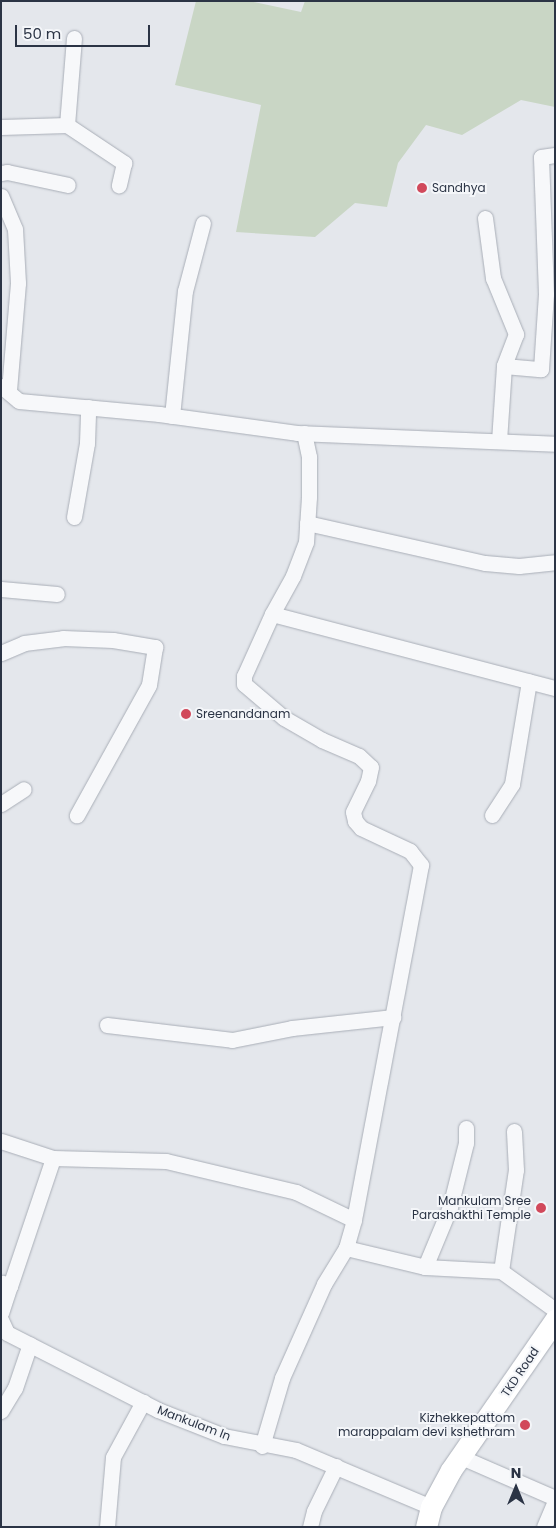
<!DOCTYPE html>
<style>
body{margin:0}
#map{position:relative;width:556px;height:1528px;overflow:hidden;background:#e4e7ec;font-family:Poppins,sans-serif}
div>[style]{position:absolute}
.green>*{inset:0;background:#c9d6c5}
.roads{filter:drop-shadow(0 0 1px #a9aeb7) drop-shadow(0 0 1px #a9aeb7)}
.street>*{height:15px;margin:-7.5px;padding:0 7.5px;transform-origin:7.5px;border-radius:7.5px;background:#f7f8fa}
.secondary>*{height:21px;margin:-10.5px;padding:0 10.5px;transform-origin:10.5px;border-radius:10.5px;background:#fff}
.dots>*{width:14px;height:14px;translate:-50% -50%;box-sizing:border-box;border:2px solid #f4f6f9;border-radius:50%}
span{translate:-50% -50%;white-space:nowrap;text-align:center;line-height:1.15;-webkit-text-stroke:4px #f4f6f9;paint-order:stroke}
.poi-label{font-size:12px;color:#2b3445}
.left{translate:0 -50%;text-align:left}
.right{translate:-100% -50%;text-align:right}
.street-label{font-size:12px;color:#2b3445}
.frame{position:absolute;inset:0;border:2px solid #2b3445;pointer-events:none}
.north{position:absolute;left:491px;top:1463px;width:50px;height:50px;-webkit-text-stroke:4px #f4f6f9;paint-order:stroke;rotate:0deg;font-size:14px;font-weight:700;line-height:20px;text-align:center;color:#2b3445}
.north::after{content:'';display:block;margin:auto;width:18px;height:22px;background:#2b3445;clip-path:polygon(50% 0,100% 100%,50% 72%,0 100%)}
.scale{position:absolute;left:15px;top:25px;width:135px;height:22px;box-sizing:border-box;border:2px solid #2b3445;border-top:0;padding-left:6px;font-size:15px;line-height:18px;white-space:nowrap;color:#2b3445;-webkit-text-stroke:4px #f4f6f9;paint-order:stroke}
</style>
<div id="map">
<div class="green">
<div style="clip-path:polygon(196px 1px,249px 1px,301px 12px,305px 1px,555px 1px,555px 107px,521px 100px,462px 135px,426px 125px,398px 163px,387px 207px,355px 203px,315px 237px,236px 232px,261px 105px,175px 85px)"></div>
</div>
<div class="roads">
<div class="street">
<div style="left:74px;top:38px;width:87px;rotate:94.6deg"></div>
<div style="left:67px;top:125px;width:69px;rotate:33.7deg"></div>
<div style="left:124px;top:163px;width:23px;rotate:103deg"></div>
<div style="left:1px;top:127px;width:66px;rotate:-1.7deg"></div>
<div style="left:1px;top:173px;width:6px;rotate:-9deg"></div>
<div style="left:7px;top:172px;width:62px;rotate:12deg"></div>
<div style="left:1px;top:196px;width:36px;rotate:67deg"></div>
<div style="left:15px;top:229px;width:54px;rotate:86.8deg"></div>
<div style="left:18px;top:283px;width:108px;rotate:94.8deg"></div>
<div style="left:485px;top:218px;width:61px;rotate:82.4deg"></div>
<div style="left:493px;top:278px;width:61px;rotate:67.7deg"></div>
<div style="left:516px;top:334px;width:34px;rotate:111deg"></div>
<div style="left:1px;top:386px;width:23px;rotate:40deg"></div>
<div style="left:19px;top:401px;width:141px;rotate:5.3deg"></div>
<div style="left:159px;top:414px;width:139px;rotate:7.8deg"></div>
<div style="left:297px;top:433px;width:258px;rotate:2.4deg"></div>
<div style="left:172px;top:416px;width:126px;rotate:-84.1deg"></div>
<div style="left:185px;top:291px;width:70px;rotate:-75.2deg"></div>
<div style="left:304px;top:433px;width:25px;rotate:78deg"></div>
<div style="left:309px;top:457px;width:40px;rotate:90deg"></div>
<div style="left:309px;top:497px;width:45px;rotate:93.8deg"></div>
<div style="left:306px;top:542px;width:36px;rotate:111deg"></div>
<div style="left:293px;top:576px;width:43px;rotate:118.9deg"></div>
<div style="left:272px;top:614px;width:293px;rotate:14.7deg"></div>
<div style="left:499px;top:441px;width:75px;rotate:-86.2deg"></div>
<div style="left:504px;top:366px;width:37px;rotate:5deg"></div>
<div style="left:541px;top:369px;width:75px;rotate:-86.2deg"></div>
<div style="left:546px;top:294px;width:137px;rotate:-92.1deg"></div>
<div style="left:541px;top:157px;width:14px;rotate:-8deg"></div>
<div style="left:74px;top:517px;width:75px;rotate:-80deg"></div>
<div style="left:87px;top:443px;width:36px;rotate:-88deg"></div>
<div style="left:307px;top:523px;width:182px;rotate:12.7deg"></div>
<div style="left:485px;top:563px;width:34px;rotate:5deg"></div>
<div style="left:519px;top:566px;width:36px;rotate:-6deg"></div>
<div style="left:1px;top:589px;width:56px;rotate:5.1deg"></div>
<div style="left:272px;top:614px;width:68px;rotate:114.3deg"></div>
<div style="left:244px;top:676px;width:8px;rotate:90deg"></div>
<div style="left:244px;top:684px;width:52px;rotate:40.4deg"></div>
<div style="left:284px;top:718px;width:44px;rotate:30.1deg"></div>
<div style="left:322px;top:740px;width:40px;rotate:23.4deg"></div>
<div style="left:359px;top:756px;width:16px;rotate:43deg"></div>
<div style="left:371px;top:767px;width:14px;rotate:102deg"></div>
<div style="left:368px;top:781px;width:34px;rotate:116deg"></div>
<div style="left:353px;top:812px;width:9px;rotate:77deg"></div>
<div style="left:355px;top:821px;width:9px;rotate:49deg"></div>
<div style="left:361px;top:828px;width:54px;rotate:25.1deg"></div>
<div style="left:410px;top:851px;width:18px;rotate:52deg"></div>
<div style="left:421px;top:865px;width:361px;rotate:100.7deg"></div>
<div style="left:1px;top:653px;width:25px;rotate:-23deg"></div>
<div style="left:24px;top:643px;width:39px;rotate:-7deg"></div>
<div style="left:63px;top:638px;width:50px;rotate:2.3deg"></div>
<div style="left:113px;top:640px;width:43px;rotate:9.5deg"></div>
<div style="left:155px;top:647px;width:38px;rotate:99deg"></div>
<div style="left:149px;top:685px;width:149px;rotate:119deg"></div>
<div style="left:1px;top:804px;width:27px;rotate:-33deg"></div>
<div style="left:492px;top:815px;width:37px;rotate:-57deg"></div>
<div style="left:512px;top:784px;width:104px;rotate:-80.6deg"></div>
<div style="left:107px;top:1025px;width:126px;rotate:6.8deg"></div>
<div style="left:232px;top:1040px;width:61px;rotate:-11.3deg"></div>
<div style="left:292px;top:1028px;width:102px;rotate:-6.2deg"></div>
<div style="left:1px;top:1141px;width:55px;rotate:18.1deg"></div>
<div style="left:53px;top:1158px;width:113px;rotate:1.5deg"></div>
<div style="left:166px;top:1161px;width:134px;rotate:13.4deg"></div>
<div style="left:296px;top:1192px;width:64px;rotate:25.8deg"></div>
<div style="left:354px;top:1220px;width:29px;rotate:106deg"></div>
<div style="left:346px;top:1248px;width:81px;rotate:13.5deg"></div>
<div style="left:425px;top:1267px;width:76px;rotate:3deg"></div>
<div style="left:501px;top:1271px;width:67px;rotate:35.8deg"></div>
<div style="left:425px;top:1267px;width:65px;rotate:-67.4deg"></div>
<div style="left:450px;top:1207px;width:66px;rotate:-76deg"></div>
<div style="left:466px;top:1143px;width:15px;rotate:-90deg"></div>
<div style="left:501px;top:1271px;width:102px;rotate:-81.6deg"></div>
<div style="left:516px;top:1170px;width:39px;rotate:-93deg"></div>
<div style="left:10px;top:1286px;width:135px;rotate:-71.4deg"></div>
<div style="left:1px;top:1313px;width:28px;rotate:-72deg"></div>
<div style="left:10px;top:1286px;width:8px;rotate:-157deg"></div>
<div style="left:1px;top:1320px;width:14px;rotate:65deg"></div>
<div style="left:7px;top:1333px;width:169px;rotate:27deg"></div>
<div style="left:158px;top:1410px;width:71px;rotate:21.5deg"></div>
<div style="left:224px;top:1436px;width:73px;rotate:11deg"></div>
<div style="left:296px;top:1450px;width:147px;rotate:22.9deg"></div>
<div style="left:1px;top:1411px;width:27px;rotate:-59deg"></div>
<div style="left:15px;top:1388px;width:46px;rotate:-71.2deg"></div>
<div style="left:262px;top:1446px;width:71px;rotate:-73.6deg"></div>
<div style="left:282px;top:1378px;width:103px;rotate:-65.9deg"></div>
<div style="left:324px;top:1284px;width:42px;rotate:-58.6deg"></div>
<div style="left:461px;top:1457px;width:103px;rotate:23.6deg"></div>
<div style="left:107px;top:1527px;width:70px;rotate:-85.1deg"></div>
<div style="left:113px;top:1457px;width:63px;rotate:-61.4deg"></div>
<div style="left:310px;top:1527px;width:16px;rotate:-76deg"></div>
<div style="left:314px;top:1511px;width:50px;rotate:-63.9deg"></div>
<div style="left:544px;top:1527px;width:28px;rotate:-67deg"></div>
</div>
<div class="secondary">
<div style="left:426px;top:1527px;width:21px;rotate:-76deg"></div>
<div style="left:431px;top:1507px;width:42px;rotate:-61.6deg"></div>
<div style="left:451px;top:1470px;width:183px;rotate:-55.3deg"></div>
</div>
</div>
<div class="dots">
<div style="left:422px;top:188px;background:#d1495b"></div>
<div style="left:186px;top:714px;background:#d1495b"></div>
<div style="left:541px;top:1208px;background:#d1495b"></div>
<div style="left:525px;top:1425px;background:#d1495b"></div>
</div>
<div class="poi-label">
<span class="left" style="left:432px;top:188px">Sandhya</span>
<span class="left" style="left:196px;top:714px">Sreenandanam</span>
<span class="right" style="left:531px;top:1208px">Mankulam Sree<br>Parashakthi Temple</span>
<span class="right" style="left:515px;top:1425px">Kizhekkepattom<br>marappalam devi kshethram</span>
</div>
<div class="street-label">
<span style="left:520px;top:1372px;rotate:-56deg">TKD Road</span>
<span style="left:194px;top:1423px;rotate:21deg">Mankulam ln</span>
</div>
<div class="frame"></div>
<div class="north">N</div>
<div class="scale">50 m</div>
</div>
